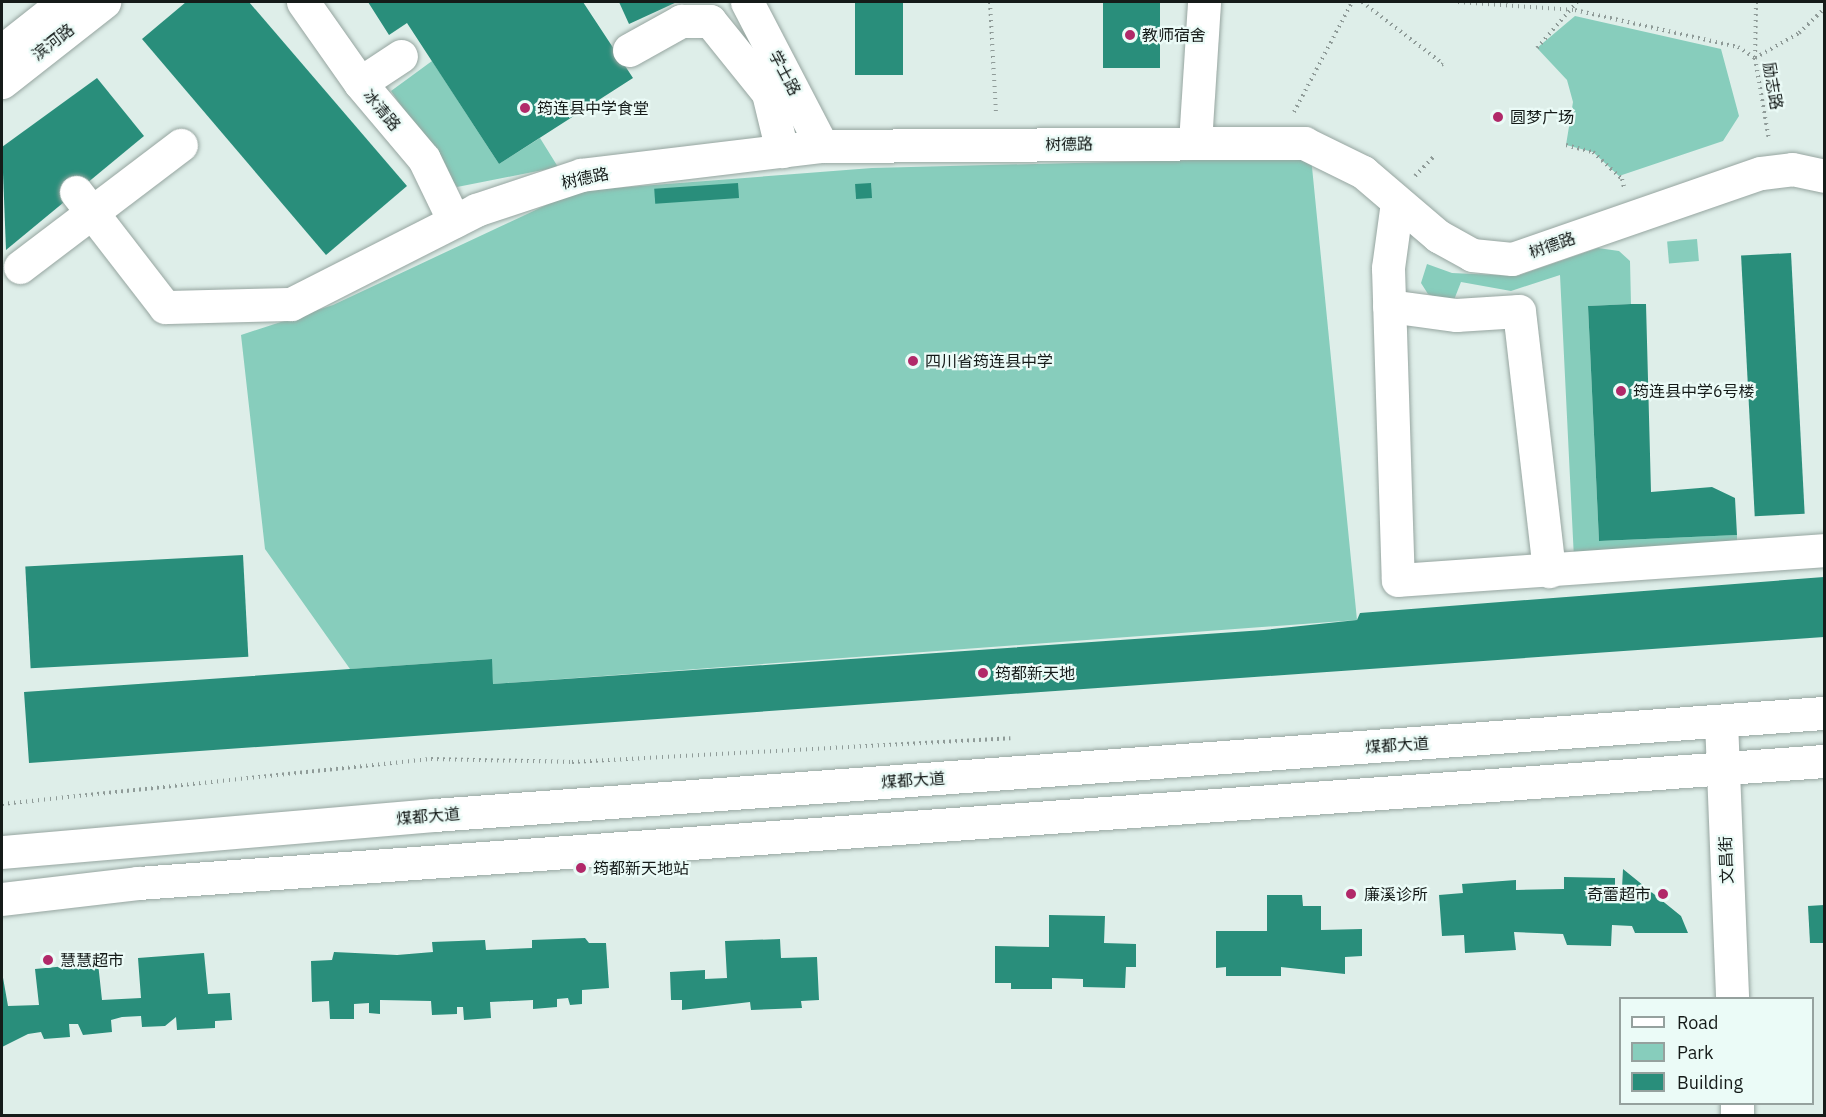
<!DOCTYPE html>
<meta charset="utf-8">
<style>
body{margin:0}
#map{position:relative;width:1826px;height:1117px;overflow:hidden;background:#deeee9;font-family:"IBM Plex Sans","Noto Sans SC",sans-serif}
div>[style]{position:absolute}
.green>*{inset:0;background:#87cdbc;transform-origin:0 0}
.building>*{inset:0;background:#298e7b;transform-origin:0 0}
.path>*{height:4px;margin-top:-2px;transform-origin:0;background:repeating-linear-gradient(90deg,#8f9b98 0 1.5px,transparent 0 6px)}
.roads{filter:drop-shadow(0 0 2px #96a5a0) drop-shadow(0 0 2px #96a5a0)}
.minor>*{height:33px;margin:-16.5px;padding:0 16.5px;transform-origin:16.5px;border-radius:16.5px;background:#fff}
.major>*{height:33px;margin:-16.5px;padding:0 16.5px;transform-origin:16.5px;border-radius:16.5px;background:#fff}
.dots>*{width:16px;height:16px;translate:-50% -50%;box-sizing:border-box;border:3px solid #ebfbf7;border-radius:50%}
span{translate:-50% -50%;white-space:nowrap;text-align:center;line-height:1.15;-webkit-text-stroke:4.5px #ebfbf7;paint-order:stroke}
.poi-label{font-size:16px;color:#151b19}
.left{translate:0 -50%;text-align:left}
.right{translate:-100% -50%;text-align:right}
.street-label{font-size:16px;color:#151b19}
.frame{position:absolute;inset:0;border:3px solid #151b19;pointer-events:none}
.legend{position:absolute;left:1619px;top:997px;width:195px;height:108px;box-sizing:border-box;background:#ebfbf7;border:2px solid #95a19e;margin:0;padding:8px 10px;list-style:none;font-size:18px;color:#151b19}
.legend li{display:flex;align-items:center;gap:12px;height:30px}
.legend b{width:30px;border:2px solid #95a19e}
</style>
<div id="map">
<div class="green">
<div style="clip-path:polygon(1575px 16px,1721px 49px,1739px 116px,1723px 141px,1619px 176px,1593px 152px,1566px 145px,1573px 102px,1567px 80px,1537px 48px)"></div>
<div style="clip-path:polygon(432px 61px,499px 164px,540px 138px,558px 167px,457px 187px,391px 91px)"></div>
<div style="clip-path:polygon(1311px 157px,1357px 620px,493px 684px,491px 659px,350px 669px,265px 549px,241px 335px,333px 305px,576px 191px,872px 168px)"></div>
<div style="left:1697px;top:239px;width:22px;height:30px;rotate:85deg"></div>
<div style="clip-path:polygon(1598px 248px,1619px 251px,1630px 261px,1631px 304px,1588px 306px,1599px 541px,1737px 535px,1737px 548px,1574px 559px,1560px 275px,1511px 291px,1461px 282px,1452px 305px,1428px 294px,1421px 283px,1427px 264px,1452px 273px,1517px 276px)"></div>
</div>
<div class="building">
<div style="clip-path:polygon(186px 2px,249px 2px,407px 186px,326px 255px,142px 39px)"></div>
<div style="clip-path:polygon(368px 2px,583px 2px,633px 78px,499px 164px,407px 23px,389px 35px)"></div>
<div style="clip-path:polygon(619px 2px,677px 2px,629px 24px)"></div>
<div style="left:855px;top:2px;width:48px;height:73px"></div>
<div style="left:1103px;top:2px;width:57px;height:66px"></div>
<div style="clip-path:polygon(97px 78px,144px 136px,6px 250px,2px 147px)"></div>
<div style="left:738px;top:183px;width:15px;height:84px;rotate:86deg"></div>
<div style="left:871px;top:183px;width:15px;height:16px;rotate:86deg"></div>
<div style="left:1791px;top:253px;width:261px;height:50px;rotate:87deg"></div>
<div style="clip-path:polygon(1631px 304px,1646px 304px,1651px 492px,1712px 487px,1735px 498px,1737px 535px,1599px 541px,1588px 306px)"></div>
<div style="left:243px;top:555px;width:102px;height:218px;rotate:87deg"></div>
<div style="clip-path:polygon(1824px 577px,1824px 637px,29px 763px,24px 692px,492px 659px,493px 684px,1264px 630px,1357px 620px,1360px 613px)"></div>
<div style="clip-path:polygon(1623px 869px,1681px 916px,1688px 933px,1635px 933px,1632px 926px,1612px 925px,1611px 946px,1567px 945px,1563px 934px,1514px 932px,1516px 950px,1465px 953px,1464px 935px,1442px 936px,1439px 895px,1463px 893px,1462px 884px,1516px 880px,1516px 890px,1564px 889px,1564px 877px,1615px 878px,1615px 889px,1622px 888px)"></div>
<div style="clip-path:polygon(1267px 895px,1302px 895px,1303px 906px,1321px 906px,1321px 930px,1362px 929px,1362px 956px,1345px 957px,1345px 974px,1281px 967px,1281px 976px,1226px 976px,1226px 967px,1216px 968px,1216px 931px,1267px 931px)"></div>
<div style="clip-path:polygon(1824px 905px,1824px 943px,1810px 943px,1808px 906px)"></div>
<div style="clip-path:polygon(1049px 915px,1105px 916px,1104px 943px,1136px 944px,1136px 967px,1126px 967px,1125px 988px,1083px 987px,1083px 979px,1052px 978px,1052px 989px,1011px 989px,1011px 983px,995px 983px,995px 946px,1049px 947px)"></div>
<div style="clip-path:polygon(585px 938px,589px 943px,606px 943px,609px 988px,582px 990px,582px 1004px,570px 1005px,568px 998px,557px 999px,557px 1007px,533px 1009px,533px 1000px,490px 1002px,491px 1018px,464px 1020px,463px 1007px,457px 1007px,457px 1014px,432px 1015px,431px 1001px,380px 1000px,380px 1014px,369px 1013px,369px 1003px,354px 1004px,354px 1019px,330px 1019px,329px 1001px,312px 1002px,311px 961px,332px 960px,334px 952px,397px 955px,433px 952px,432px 942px,485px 940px,486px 950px,532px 948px,532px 940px)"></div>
<div style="clip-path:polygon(780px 939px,781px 958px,817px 957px,819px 1000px,801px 1001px,802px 1008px,751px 1010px,750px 1002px,682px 1010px,682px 1000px,671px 1000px,670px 972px,705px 970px,705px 979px,727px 978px,725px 941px)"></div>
<div style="clip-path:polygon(204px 953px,208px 994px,230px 993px,232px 1020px,215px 1021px,215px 1028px,177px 1030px,176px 1017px,165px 1026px,142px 1027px,141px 1016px,122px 1017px,111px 1020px,112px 1032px,83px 1035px,78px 1024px,69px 1024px,70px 1037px,44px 1039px,41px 1032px,28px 1034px,2px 1047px,2px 972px,8px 1006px,39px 1005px,35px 969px,98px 963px,102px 1000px,141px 998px,138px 958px)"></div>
</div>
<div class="path">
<div style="left:990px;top:2px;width:112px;rotate:86.9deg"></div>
<div style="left:1362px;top:2px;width:102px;rotate:37.4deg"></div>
<div style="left:1443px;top:64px;width:5px;rotate:158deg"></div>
<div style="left:1458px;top:2px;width:117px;rotate:3.9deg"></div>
<div style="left:1575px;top:10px;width:167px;rotate:12.8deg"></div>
<div style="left:1738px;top:47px;width:20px;rotate:33deg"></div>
<div style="left:1755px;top:58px;width:51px;rotate:-29.6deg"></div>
<div style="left:1799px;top:33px;width:35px;rotate:-44deg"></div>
<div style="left:1756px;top:2px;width:56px;rotate:91deg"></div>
<div style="left:1755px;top:58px;width:83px;rotate:80.3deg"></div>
<div style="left:1537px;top:48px;width:61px;rotate:-49deg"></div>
<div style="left:1294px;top:112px;width:124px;rotate:-62.2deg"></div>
<div style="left:1566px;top:145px;width:28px;rotate:15deg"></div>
<div style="left:1593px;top:152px;width:40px;rotate:43deg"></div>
<div style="left:1622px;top:179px;width:9px;rotate:77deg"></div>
<div style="left:1415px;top:176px;width:29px;rotate:-46deg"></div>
<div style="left:2px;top:804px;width:431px;rotate:-6deg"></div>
<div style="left:431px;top:759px;width:141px;rotate:1.2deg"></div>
<div style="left:572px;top:762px;width:439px;rotate:-3.1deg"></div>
</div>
<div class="roads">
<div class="minor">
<div style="left:303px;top:2px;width:99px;rotate:54.9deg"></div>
<div style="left:360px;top:83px;width:99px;rotate:49.9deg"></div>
<div style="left:424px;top:159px;width:69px;rotate:64.2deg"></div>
<div style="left:747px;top:2px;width:162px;rotate:62.5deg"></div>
<div style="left:629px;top:50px;width:60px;rotate:-29.1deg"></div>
<div style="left:681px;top:21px;width:29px"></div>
<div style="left:710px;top:21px;width:92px;rotate:51.1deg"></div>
<div style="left:768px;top:93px;width:60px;rotate:76.4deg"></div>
<div style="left:2px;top:51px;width:79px;rotate:-38.3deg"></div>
<div style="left:2px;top:82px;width:130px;rotate:-38.1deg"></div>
<div style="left:360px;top:83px;width:49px;rotate:-33.4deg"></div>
<div style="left:1195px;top:142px;width:140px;rotate:-86.3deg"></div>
<div style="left:76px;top:192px;width:145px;rotate:52.3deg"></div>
<div style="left:165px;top:307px;width:126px;rotate:-1.4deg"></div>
<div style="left:291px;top:304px;width:208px;rotate:-26.9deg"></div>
<div style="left:476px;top:210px;width:111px;rotate:-18.4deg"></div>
<div style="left:581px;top:175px;width:243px;rotate:-6.9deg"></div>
<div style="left:822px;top:146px;width:482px;rotate:-0.4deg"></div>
<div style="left:1304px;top:143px;width:66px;rotate:26.2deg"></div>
<div style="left:1363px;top:172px;width:99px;rotate:40.5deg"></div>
<div style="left:1438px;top:236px;width:39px;rotate:29deg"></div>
<div style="left:1472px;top:255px;width:40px;rotate:5.7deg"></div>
<div style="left:1512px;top:259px;width:263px;rotate:-19.1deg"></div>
<div style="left:1761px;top:173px;width:31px;rotate:-7deg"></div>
<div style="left:1792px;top:169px;width:33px;rotate:12deg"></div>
<div style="left:1397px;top:202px;width:67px;rotate:97.8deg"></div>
<div style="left:1388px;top:268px;width:312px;rotate:88.2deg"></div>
<div style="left:1398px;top:580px;width:427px;rotate:-4deg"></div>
<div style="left:20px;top:267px;width:202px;rotate:-37.2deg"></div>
<div style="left:1389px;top:306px;width:68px;rotate:7.7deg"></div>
<div style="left:1456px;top:315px;width:63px;rotate:-3.6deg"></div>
<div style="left:1519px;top:311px;width:262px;rotate:83.4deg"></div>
<div style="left:1721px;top:721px;width:277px;rotate:87.7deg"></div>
<div style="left:1737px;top:1104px;width:12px;rotate:90deg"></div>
</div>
<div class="major">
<div style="left:2px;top:852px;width:434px;rotate:-4.9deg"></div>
<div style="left:434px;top:815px;width:1394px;rotate:-4.2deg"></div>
<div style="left:2px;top:899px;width:137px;rotate:-6.7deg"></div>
<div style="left:138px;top:883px;width:1690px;rotate:-4.14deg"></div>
</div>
</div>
<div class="dots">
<div style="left:1130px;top:35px;background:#b12969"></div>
<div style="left:525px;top:108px;background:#b12969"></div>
<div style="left:1498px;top:117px;background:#b12969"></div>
<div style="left:913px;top:361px;background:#b12969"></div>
<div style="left:1621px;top:391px;background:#b12969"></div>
<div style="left:983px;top:673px;background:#b12969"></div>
<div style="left:581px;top:868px;background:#b12969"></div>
<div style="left:1351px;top:894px;background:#b12969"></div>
<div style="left:1663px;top:894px;background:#b12969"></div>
<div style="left:48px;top:960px;background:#b12969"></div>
</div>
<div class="poi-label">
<span class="left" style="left:1142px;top:35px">教师宿舍</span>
<span class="left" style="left:537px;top:108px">筠连县中学食堂</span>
<span class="left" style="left:1510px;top:117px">圆梦广场</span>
<span class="left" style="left:925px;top:361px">四川省筠连县中学</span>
<span class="left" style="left:1633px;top:391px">筠连县中学6号楼</span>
<span class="left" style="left:995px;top:673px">筠都新天地</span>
<span class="left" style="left:593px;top:868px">筠都新天地站</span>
<span class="left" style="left:1364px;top:894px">廉溪诊所</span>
<span class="right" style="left:1651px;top:894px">奇蕾超市</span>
<span class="left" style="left:60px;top:960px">慧慧超市</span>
</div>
<div class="street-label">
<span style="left:53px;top:42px;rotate:-38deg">滨河路</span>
<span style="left:785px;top:73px;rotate:62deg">学士路</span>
<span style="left:1773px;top:86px;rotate:80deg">励志路</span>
<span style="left:382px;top:110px;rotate:50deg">冰清路</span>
<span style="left:1069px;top:144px;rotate:-1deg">树德路</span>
<span style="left:585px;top:178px;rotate:-12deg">树德路</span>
<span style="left:1552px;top:245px;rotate:-19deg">树德路</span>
<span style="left:1397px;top:745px;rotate:-4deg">煤都大道</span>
<span style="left:913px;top:780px;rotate:-4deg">煤都大道</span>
<span style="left:428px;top:816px;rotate:-5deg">煤都大道</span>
<span style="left:1726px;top:860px;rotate:-92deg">文昌街</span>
</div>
<div class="frame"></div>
<ul class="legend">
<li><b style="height:8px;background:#fff"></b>Road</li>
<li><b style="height:16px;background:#87cdbc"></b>Park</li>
<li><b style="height:16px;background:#298e7b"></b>Building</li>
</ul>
</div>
